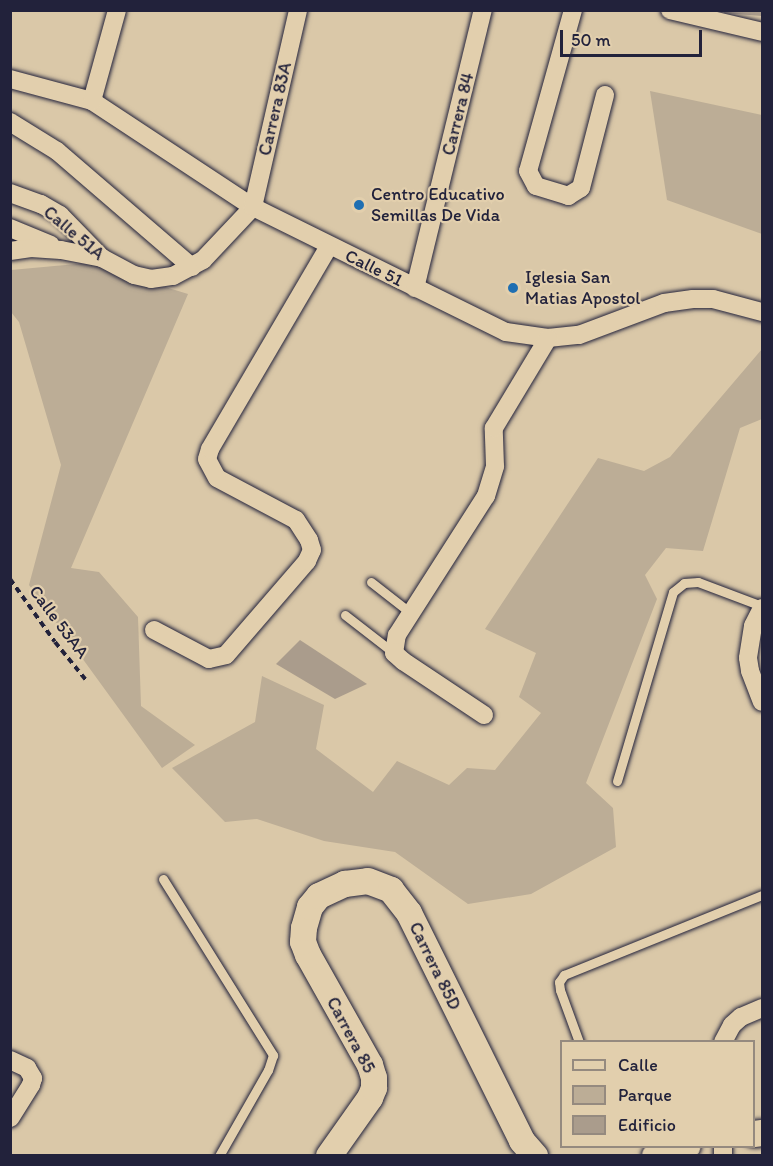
<!DOCTYPE html>
<style>
body{margin:0}
#map{position:relative;width:773px;height:1166px;overflow:hidden;background:#dac8a8;font-family:Itim,sans-serif}
div>[style]{position:absolute}
.green>*{inset:0;background:#bcad96}
.building>*{inset:0;background:#aa9c8c}
.path>*{height:4px;margin-top:-2px;transform-origin:0;background:repeating-linear-gradient(90deg,#22223b 0 6px,transparent 0 10.5px)}
.roads{filter:drop-shadow(0 0 2px #22223b) drop-shadow(0 0 2px #22223b)}
.lane>*{height:9px;margin:-4.5px;padding:0 4.5px;transform-origin:4.5px;border-radius:4.5px;background:#e2cfad}
.street>*{height:18px;margin:-9px;padding:0 9px;transform-origin:9px;border-radius:9px;background:#e2cfad}
.secondary>*{height:26px;margin:-13px;padding:0 13px;transform-origin:13px;border-radius:13px;background:#e2cfad}
.dots>*{width:16px;height:16px;translate:-50% -50%;box-sizing:border-box;border:3px solid #e2cfad;border-radius:50%}
span{translate:-50% -50%;white-space:nowrap;text-align:center;line-height:1.15;-webkit-text-stroke:4.5px #e2cfad;paint-order:stroke}
.street-label{font-size:18px;color:#22223b}
.poi-label{font-size:18px;color:#22223b}
.left{translate:0 -50%;text-align:left}
.frame{position:absolute;inset:0;border:12px solid #22223b;pointer-events:none}
.legend{position:absolute;left:560px;top:1040px;width:195px;height:108px;box-sizing:border-box;background:#e2cfad;border:2px solid #958a7f;margin:0;padding:8px 10px;list-style:none;font-size:18px;color:#22223b}
.legend li{display:flex;align-items:center;gap:12px;height:30px}
.legend b{width:30px;border:2px solid #958a7f}
.scale{position:absolute;left:560px;top:30px;width:142px;height:27px;box-sizing:border-box;border:3px solid #22223b;border-top:0;padding-left:8px;font-size:18px;line-height:21px;white-space:nowrap;color:#22223b;-webkit-text-stroke:4px #e2cfad;paint-order:stroke}
</style>
<div id="map">
<div class="green">
<div style="clip-path:polygon(650px 91px,762px 115px,762px 234px,667px 200px)"></div>
<div style="clip-path:polygon(87px 263px,188px 294px,71px 568px,99px 572px,138px 617px,141px 706px,195px 745px,162px 768px,29px 585px,61px 465px,19px 322px,11px 312px,11px 270px)"></div>
<div style="clip-path:polygon(762px 349px,762px 419px,740px 428px,703px 551px,666px 548px,645px 575px,657px 599px,586px 783px,613px 808px,616px 847px,531px 894px,468px 904px,395px 852px,324px 841px,257px 819px,225px 822px,172px 768px,255px 722px,262px 676px,324px 705px,316px 749px,373px 792px,397px 761px,449px 785px,467px 768px,495px 770px,541px 713px,519px 697px,536px 653px,485px 629px,598px 458px,644px 471px,670px 457px)"></div>
</div>
<div class="building">
<div style="clip-path:polygon(724px 10px,762px 10px,762px 16px,724px 13px)"></div>
<div style="clip-path:polygon(300px 640px,367px 684px,335px 699px,276px 664px)"></div>
</div>
<div class="path">
<div style="left:10px;top:579px;width:77px;rotate:54.5deg"></div>
<div style="left:55px;top:642px;width:49px;rotate:50.8deg"></div>
</div>
<div class="roads">
<div class="lane">
<div style="left:371px;top:582px;width:52px;rotate:38deg"></div>
<div style="left:345px;top:615px;width:62px;rotate:37.8deg"></div>
<div style="left:617px;top:781px;width:197px;rotate:-73.5deg"></div>
<div style="left:673px;top:592px;width:14px;rotate:-39deg"></div>
<div style="left:684px;top:583px;width:14px;rotate:-4deg"></div>
<div style="left:698px;top:582px;width:68px;rotate:20.6deg"></div>
<div style="left:163px;top:879px;width:208px;rotate:58deg"></div>
<div style="left:273px;top:1055px;width:16px;rotate:108deg"></div>
<div style="left:268px;top:1070px;width:99px;rotate:119.7deg"></div>
<div style="left:579px;top:1042px;width:55px;rotate:-110.1deg"></div>
<div style="left:560px;top:990px;width:8px;rotate:-97deg"></div>
<div style="left:559px;top:982px;width:9px;rotate:-54deg"></div>
<div style="left:564px;top:975px;width:214px;rotate:-22deg"></div>
</div>
<div class="street">
<div style="left:573px;top:10px;width:167px;rotate:105.6deg"></div>
<div style="left:528px;top:171px;width:17px;rotate:62deg"></div>
<div style="left:536px;top:186px;width:34px;rotate:17deg"></div>
<div style="left:568px;top:196px;width:15px;rotate:-32deg"></div>
<div style="left:581px;top:188px;width:96px;rotate:-75.5deg"></div>
<div style="left:670px;top:10px;width:95px;rotate:13.4deg"></div>
<div style="left:10px;top:79px;width:85px;rotate:15deg"></div>
<div style="left:92px;top:101px;width:193px;rotate:33.4deg"></div>
<div style="left:253px;top:207px;width:282px;rotate:26.3deg"></div>
<div style="left:506px;top:332px;width:42px;rotate:8.1deg"></div>
<div style="left:548px;top:338px;width:31px;rotate:-6deg"></div>
<div style="left:579px;top:335px;width:91px;rotate:-20.6deg"></div>
<div style="left:664px;top:303px;width:29px;rotate:-8deg"></div>
<div style="left:693px;top:299px;width:20px"></div>
<div style="left:713px;top:299px;width:51px;rotate:14.9deg"></div>
<div style="left:92px;top:101px;width:94px;rotate:-74.6deg"></div>
<div style="left:10px;top:122px;width:55px;rotate:31.7deg"></div>
<div style="left:57px;top:151px;width:178px;rotate:40.7deg"></div>
<div style="left:10px;top:193px;width:33px;rotate:20deg"></div>
<div style="left:41px;top:204px;width:22px;rotate:30deg"></div>
<div style="left:60px;top:215px;width:60px;rotate:45.7deg"></div>
<div style="left:102px;top:258px;width:36px;rotate:28deg"></div>
<div style="left:134px;top:275px;width:17px;rotate:13deg"></div>
<div style="left:151px;top:279px;width:22px;rotate:-8deg"></div>
<div style="left:173px;top:276px;width:34px;rotate:-28deg"></div>
<div style="left:203px;top:260px;width:73px;rotate:-46.7deg"></div>
<div style="left:253px;top:207px;width:202px;rotate:-77.1deg"></div>
<div style="left:10px;top:228px;width:44px;rotate:22.5deg"></div>
<div style="left:10px;top:251px;width:21px;rotate:-8deg"></div>
<div style="left:31px;top:248px;width:30px;rotate:4deg"></div>
<div style="left:61px;top:250px;width:42px;rotate:11deg"></div>
<div style="left:415px;top:288px;width:286px;rotate:-76.3deg"></div>
<div style="left:762px;top:608px;width:20px;rotate:117deg"></div>
<div style="left:753px;top:626px;width:32px;rotate:99deg"></div>
<div style="left:748px;top:658px;width:13px;rotate:81deg"></div>
<div style="left:750px;top:671px;width:33px;rotate:69deg"></div>
<div style="left:154px;top:630px;width:62px;rotate:27.8deg"></div>
<div style="left:209px;top:659px;width:17px;rotate:-13deg"></div>
<div style="left:226px;top:655px;width:124px;rotate:-49.2deg"></div>
<div style="left:307px;top:561px;width:12px;rotate:-66deg"></div>
<div style="left:312px;top:550px;width:10px;rotate:-107deg"></div>
<div style="left:309px;top:540px;width:24px;rotate:-123deg"></div>
<div style="left:296px;top:520px;width:89px;rotate:-152deg"></div>
<div style="left:217px;top:478px;width:21px;rotate:-118deg"></div>
<div style="left:207px;top:459px;width:10px;rotate:-73deg"></div>
<div style="left:210px;top:449px;width:235px;rotate:-59.6deg"></div>
<div style="left:484px;top:715px;width:97px;rotate:-146.3deg"></div>
<div style="left:403px;top:661px;width:12px;rotate:-138deg"></div>
<div style="left:394px;top:653px;width:18px;rotate:-81deg"></div>
<div style="left:397px;top:635px;width:165px;rotate:-57.4deg"></div>
<div style="left:486px;top:496px;width:31px;rotate:-73deg"></div>
<div style="left:495px;top:466px;width:38px;rotate:-92deg"></div>
<div style="left:494px;top:428px;width:105px;rotate:-59deg"></div>
<div style="left:723px;top:1042px;width:19px;rotate:-62deg"></div>
<div style="left:732px;top:1025px;width:12px;rotate:-42deg"></div>
<div style="left:741px;top:1017px;width:23px;rotate:-23deg"></div>
<div style="left:10px;top:1060px;width:19px;rotate:25deg"></div>
<div style="left:27px;top:1068px;width:12px;rotate:59deg"></div>
<div style="left:33px;top:1078px;width:7px;rotate:106deg"></div>
<div style="left:31px;top:1085px;width:39px;rotate:122deg"></div>
<div style="left:723px;top:1146px;width:10px;rotate:90deg"></div>
</div>
<div class="secondary">
<div style="left:754px;top:1134px;width:8px;rotate:-7deg"></div>
<div style="left:329px;top:1156px;width:71px;rotate:-54.7deg"></div>
<div style="left:370px;top:1098px;width:11px;rotate:-68deg"></div>
<div style="left:374px;top:1088px;width:10px;rotate:-90deg"></div>
<div style="left:374px;top:1078px;width:14px;rotate:-107deg"></div>
<div style="left:370px;top:1065px;width:126px;rotate:-119.4deg"></div>
<div style="left:308px;top:955px;width:14px;rotate:-111deg"></div>
<div style="left:303px;top:942px;width:14px;rotate:-86deg"></div>
<div style="left:304px;top:928px;width:22px;rotate:-74deg"></div>
<div style="left:310px;top:907px;width:14px;rotate:-51deg"></div>
<div style="left:319px;top:896px;width:29px;rotate:-25deg"></div>
<div style="left:345px;top:884px;width:23px;rotate:-7deg"></div>
<div style="left:368px;top:881px;width:25px;rotate:21deg"></div>
<div style="left:391px;top:890px;width:29px;rotate:52deg"></div>
<div style="left:409px;top:913px;width:254px;rotate:63.6deg"></div>
<div style="left:522px;top:1141px;width:20px;rotate:49deg"></div>
<div style="left:655px;top:1156px;width:34px;rotate:-17deg"></div>
</div>
</div>
<div class="dots">
<div style="left:359px;top:205px;background:#1f6fb2"></div>
<div style="left:513px;top:288px;background:#1f6fb2"></div>
</div>
<div class="street-label">
<span style="left:275px;top:109px;rotate:-77deg">Carrera 83A</span>
<span style="left:458px;top:114px;rotate:-76deg">Carrera 84</span>
<span style="left:74px;top:233px;rotate:40deg">Calle 51A</span>
<span style="left:374px;top:268px;rotate:26deg">Calle 51</span>
<span style="left:59px;top:622px;rotate:53deg">Calle 53AA</span>
<span style="left:435px;top:966px;rotate:64deg">Carrera 85D</span>
<span style="left:351px;top:1035px;rotate:62deg">Carrera 85</span>
</div>
<div class="poi-label">
<span class="left" style="left:371px;top:205px">Centro Educativo<br>Semillas De Vida</span>
<span class="left" style="left:525px;top:288px">Iglesia San<br>Matias Apostol</span>
</div>
<div class="frame"></div>
<ul class="legend">
<li><b style="height:8px;background:#e2cfad"></b>Calle</li>
<li><b style="height:16px;background:#bcad96"></b>Parque</li>
<li><b style="height:16px;background:#aa9c8c"></b>Edificio</li>
</ul>
<div class="scale">50 m</div>
</div>
